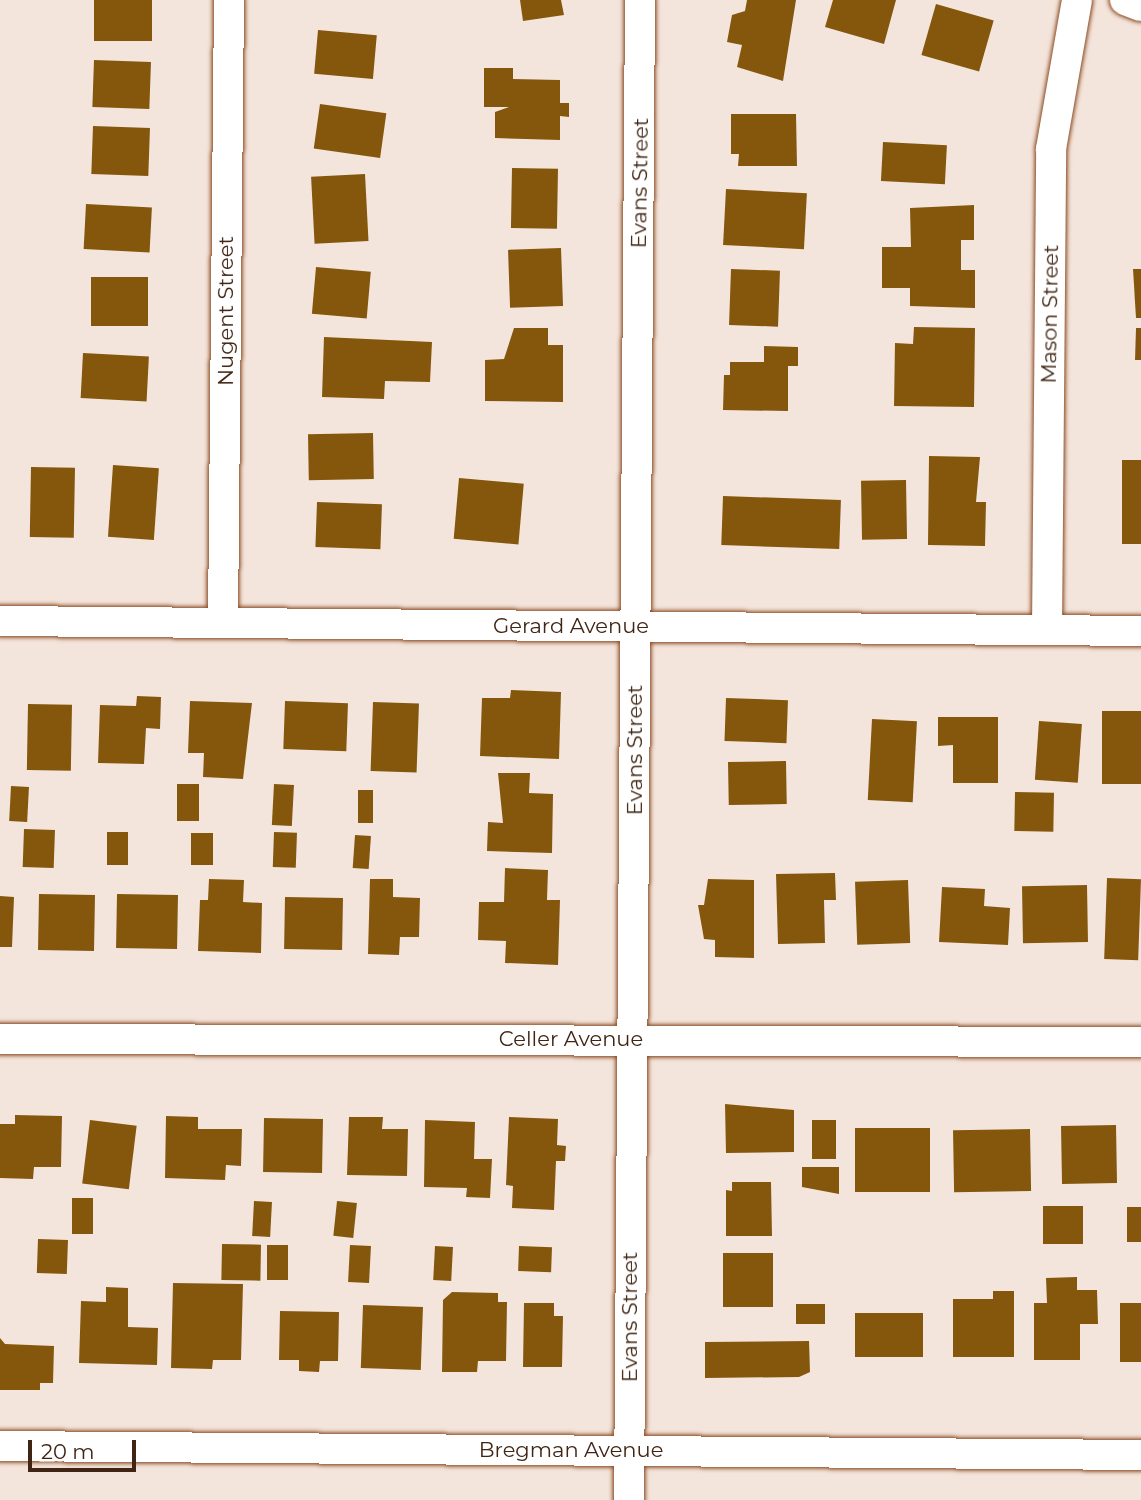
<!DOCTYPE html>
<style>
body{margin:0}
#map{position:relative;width:1141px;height:1500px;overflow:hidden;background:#f4e5dc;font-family:Montserrat,sans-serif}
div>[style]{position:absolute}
.building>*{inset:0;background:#85570d;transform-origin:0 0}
.roads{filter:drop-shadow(0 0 2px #8b4c22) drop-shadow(0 0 2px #8b4c22)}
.minor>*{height:30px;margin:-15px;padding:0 15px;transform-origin:15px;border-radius:15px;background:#fff}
span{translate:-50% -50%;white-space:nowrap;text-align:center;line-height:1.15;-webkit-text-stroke:7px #fff;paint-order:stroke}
.street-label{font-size:21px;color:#412514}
.scale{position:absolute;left:28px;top:1440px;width:108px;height:32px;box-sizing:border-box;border:4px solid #412514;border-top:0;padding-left:9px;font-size:21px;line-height:24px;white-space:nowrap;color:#412514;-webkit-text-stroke:5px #fff;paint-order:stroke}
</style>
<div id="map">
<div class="building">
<div style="left:94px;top:0;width:58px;height:41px"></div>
<div style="clip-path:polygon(520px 0,561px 0,564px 15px,523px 21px)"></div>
<div style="clip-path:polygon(747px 0,796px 0,783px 81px,737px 67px,742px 45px,727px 42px,732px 15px,745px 11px)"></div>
<div style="clip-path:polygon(833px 0,896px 0,884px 44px,825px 27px)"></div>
<div style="left:936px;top:4px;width:60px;height:53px;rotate:16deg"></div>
<div style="left:318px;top:30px;width:59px;height:44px;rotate:5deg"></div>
<div style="left:94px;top:60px;width:57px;height:47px;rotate:2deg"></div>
<div style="clip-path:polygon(484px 68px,513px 68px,513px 79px,560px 80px,560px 103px,569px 103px,569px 117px,560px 116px,560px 140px,495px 138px,495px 112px,509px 107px,484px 107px)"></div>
<div style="left:320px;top:104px;width:67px;height:45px;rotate:8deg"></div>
<div style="clip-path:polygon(731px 114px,796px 114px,797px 166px,738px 166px,739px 154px,731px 154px)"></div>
<div style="left:93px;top:126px;width:57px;height:48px;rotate:2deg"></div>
<div style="left:883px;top:142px;width:64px;height:39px;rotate:3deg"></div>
<div style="left:512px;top:168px;width:46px;height:60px;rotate:1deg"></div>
<div style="left:365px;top:174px;width:67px;height:54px;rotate:87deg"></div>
<div style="left:726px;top:189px;width:81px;height:56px;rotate:3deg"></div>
<div style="left:86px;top:204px;width:66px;height:45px;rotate:3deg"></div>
<div style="clip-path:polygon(974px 205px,974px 240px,961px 240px,961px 270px,975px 270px,975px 308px,910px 306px,910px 288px,882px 288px,882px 247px,911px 247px,910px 208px)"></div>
<div style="left:561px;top:248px;width:58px;height:53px;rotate:88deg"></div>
<div style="left:316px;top:267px;width:55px;height:47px;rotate:5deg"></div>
<div style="left:731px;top:269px;width:49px;height:56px;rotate:2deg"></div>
<div style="clip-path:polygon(1133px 269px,1141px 269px,1141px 318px,1136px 318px)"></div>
<div style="left:91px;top:277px;width:57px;height:49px"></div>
<div style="clip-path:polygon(914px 327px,975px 328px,974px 407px,894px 406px,895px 343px,913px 344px)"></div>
<div style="clip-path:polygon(514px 328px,548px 328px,548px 345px,563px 345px,563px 402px,485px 401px,485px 360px,504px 359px)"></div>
<div style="clip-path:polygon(1136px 328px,1141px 328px,1141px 360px,1135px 360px)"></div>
<div style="clip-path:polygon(324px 337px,432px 342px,430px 382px,385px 381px,384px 399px,322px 397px)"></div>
<div style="clip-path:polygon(764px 346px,798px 347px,798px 366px,788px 366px,788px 411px,723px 410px,724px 375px,730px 375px,730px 362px,764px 362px)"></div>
<div style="left:83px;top:353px;width:66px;height:45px;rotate:3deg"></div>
<div style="left:373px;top:433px;width:46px;height:65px;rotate:89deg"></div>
<div style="clip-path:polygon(929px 456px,980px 457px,976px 502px,986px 502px,985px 546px,928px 545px)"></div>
<div style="left:1122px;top:460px;width:19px;height:84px"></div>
<div style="left:113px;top:465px;width:46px;height:72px;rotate:4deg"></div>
<div style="left:31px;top:467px;width:44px;height:70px;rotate:1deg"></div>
<div style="left:459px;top:478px;width:65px;height:61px;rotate:5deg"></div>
<div style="left:906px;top:480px;width:59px;height:45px;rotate:89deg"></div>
<div style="left:723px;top:496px;width:118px;height:49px;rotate:2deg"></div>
<div style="left:317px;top:502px;width:65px;height:45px;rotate:2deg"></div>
<div style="clip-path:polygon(511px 690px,561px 692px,559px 759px,480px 756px,482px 698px,510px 698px)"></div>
<div style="clip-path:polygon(137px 696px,161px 697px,160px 729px,146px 728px,144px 764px,98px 763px,100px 705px,136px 706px)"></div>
<div style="left:726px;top:698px;width:62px;height:43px;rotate:2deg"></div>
<div style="clip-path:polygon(190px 701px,252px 703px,243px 779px,203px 777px,204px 753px,188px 753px)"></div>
<div style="left:285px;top:701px;width:63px;height:48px;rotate:2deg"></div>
<div style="left:373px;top:702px;width:46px;height:69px;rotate:2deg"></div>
<div style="left:28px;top:704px;width:44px;height:66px;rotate:1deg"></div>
<div style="left:1102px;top:711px;width:39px;height:73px"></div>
<div style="clip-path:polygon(938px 717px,998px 717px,998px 783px,953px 783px,953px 745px,938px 746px)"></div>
<div style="left:872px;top:719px;width:45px;height:81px;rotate:3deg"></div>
<div style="left:1039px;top:721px;width:43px;height:59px;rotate:4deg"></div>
<div style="left:786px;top:761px;width:43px;height:58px;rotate:89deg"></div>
<div style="clip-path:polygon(498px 773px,530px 773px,529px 793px,553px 794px,552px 853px,487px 851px,488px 822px,503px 823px)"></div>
<div style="left:177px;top:784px;width:22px;height:37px"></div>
<div style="left:274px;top:784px;width:20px;height:41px;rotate:3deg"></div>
<div style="left:11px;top:786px;width:18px;height:35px;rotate:3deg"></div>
<div style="left:358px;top:790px;width:15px;height:33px"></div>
<div style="left:1015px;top:792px;width:39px;height:39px;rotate:1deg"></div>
<div style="left:24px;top:829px;width:31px;height:38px;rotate:2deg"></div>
<div style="left:107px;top:832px;width:21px;height:33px"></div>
<div style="left:274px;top:832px;width:23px;height:35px;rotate:2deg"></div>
<div style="left:191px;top:833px;width:22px;height:32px"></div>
<div style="left:355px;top:835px;width:16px;height:33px;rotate:4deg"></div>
<div style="clip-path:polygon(505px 868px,548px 870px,547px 900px,560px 900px,558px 965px,505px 963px,506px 941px,478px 940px,479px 902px,504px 902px)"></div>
<div style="clip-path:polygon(835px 873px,836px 900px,824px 900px,825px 943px,778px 944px,776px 874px)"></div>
<div style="left:1107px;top:878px;width:34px;height:81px;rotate:2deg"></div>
<div style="clip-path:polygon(209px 879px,244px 880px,243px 902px,262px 903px,261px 953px,198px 951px,200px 900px,208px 900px)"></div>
<div style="clip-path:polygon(370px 879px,393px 879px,393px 897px,420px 898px,419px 937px,400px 937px,399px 955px,368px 954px)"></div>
<div style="clip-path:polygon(708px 879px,754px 880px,754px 958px,715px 957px,715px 940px,704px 939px,698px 905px,704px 905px)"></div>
<div style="left:908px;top:880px;width:63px;height:53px;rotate:88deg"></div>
<div style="left:1087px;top:885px;width:57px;height:65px;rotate:89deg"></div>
<div style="clip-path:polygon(942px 887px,985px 889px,984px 906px,1010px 908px,1008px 945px,939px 942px)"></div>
<div style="left:39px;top:894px;width:56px;height:56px;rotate:1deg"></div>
<div style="left:117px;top:894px;width:61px;height:54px;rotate:1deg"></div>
<div style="clip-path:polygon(0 896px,14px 897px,12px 947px,0 947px)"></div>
<div style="left:285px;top:897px;width:58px;height:52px;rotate:1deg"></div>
<div style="clip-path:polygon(725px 1104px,794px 1110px,794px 1152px,726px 1153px)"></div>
<div style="clip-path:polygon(15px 1115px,62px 1116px,61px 1167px,34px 1167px,33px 1179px,0 1178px,0 1124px,15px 1124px)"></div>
<div style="clip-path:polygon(166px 1116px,198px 1117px,198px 1129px,242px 1129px,241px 1166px,226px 1165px,225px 1180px,165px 1178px)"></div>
<div style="clip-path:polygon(349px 1117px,383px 1117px,382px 1129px,408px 1129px,407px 1176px,347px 1175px)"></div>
<div style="clip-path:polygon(509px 1117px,558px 1119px,557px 1145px,566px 1146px,565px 1161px,556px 1161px,554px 1210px,512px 1208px,513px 1186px,506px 1185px)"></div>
<div style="left:264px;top:1118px;width:59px;height:54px;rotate:1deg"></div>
<div style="left:90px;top:1120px;width:47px;height:64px;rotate:7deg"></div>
<div style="clip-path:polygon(425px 1120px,475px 1122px,474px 1159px,492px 1159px,490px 1198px,466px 1197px,467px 1188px,424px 1187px)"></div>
<div style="left:812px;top:1120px;width:24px;height:39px"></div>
<div style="left:1116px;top:1125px;width:58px;height:55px;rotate:89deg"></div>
<div style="left:855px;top:1128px;width:75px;height:64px"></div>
<div style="left:1030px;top:1129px;width:62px;height:77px;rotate:89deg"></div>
<div style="clip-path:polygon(802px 1167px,839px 1167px,839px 1194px,802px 1187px)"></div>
<div style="clip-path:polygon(732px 1182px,771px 1182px,772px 1236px,726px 1236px,726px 1190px,732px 1191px)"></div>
<div style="left:72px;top:1198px;width:21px;height:36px"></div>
<div style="left:254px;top:1201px;width:18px;height:35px;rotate:3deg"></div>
<div style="left:337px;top:1201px;width:20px;height:35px;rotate:6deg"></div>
<div style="left:1043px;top:1206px;width:40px;height:38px"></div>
<div style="left:1141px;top:1207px;width:35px;height:14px;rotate:90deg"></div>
<div style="left:38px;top:1239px;width:30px;height:34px;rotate:2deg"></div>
<div style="left:222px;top:1244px;width:39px;height:36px;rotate:1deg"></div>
<div style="left:267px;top:1245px;width:21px;height:35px"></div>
<div style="left:350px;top:1245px;width:21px;height:37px;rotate:3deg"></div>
<div style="left:435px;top:1246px;width:18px;height:34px;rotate:3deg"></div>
<div style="left:519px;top:1246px;width:33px;height:25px;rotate:2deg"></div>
<div style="left:773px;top:1253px;width:54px;height:50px;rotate:90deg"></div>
<div style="clip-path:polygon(1077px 1277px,1077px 1290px,1097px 1290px,1098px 1324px,1080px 1324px,1080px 1360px,1034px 1360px,1034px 1303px,1047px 1303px,1046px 1278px)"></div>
<div style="clip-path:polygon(173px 1283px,243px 1284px,241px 1360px,213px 1360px,212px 1369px,171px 1368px)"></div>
<div style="clip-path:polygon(106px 1287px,128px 1288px,128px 1327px,158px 1328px,157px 1365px,79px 1363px,81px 1301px,106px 1302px)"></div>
<div style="clip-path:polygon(993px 1291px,1014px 1291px,1014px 1357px,953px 1357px,953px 1299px,993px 1299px)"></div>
<div style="clip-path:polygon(452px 1292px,498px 1293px,498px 1302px,507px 1302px,506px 1361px,478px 1361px,477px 1372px,442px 1372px,443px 1300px)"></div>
<div style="clip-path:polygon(524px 1303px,554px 1303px,554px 1316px,563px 1316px,562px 1367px,523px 1367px)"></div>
<div style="left:1120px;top:1303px;width:21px;height:59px"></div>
<div style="left:825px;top:1304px;width:20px;height:29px;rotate:90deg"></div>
<div style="left:363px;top:1305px;width:60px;height:63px;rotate:2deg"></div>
<div style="clip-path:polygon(280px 1311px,339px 1312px,338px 1361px,320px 1361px,319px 1372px,299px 1371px,299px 1360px,279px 1360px)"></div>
<div style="left:923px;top:1313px;width:44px;height:68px;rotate:90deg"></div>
<div style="clip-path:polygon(0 1338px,5px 1344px,54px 1346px,53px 1383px,40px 1383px,40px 1390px,0 1390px)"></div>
<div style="clip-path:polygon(809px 1341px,810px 1372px,799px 1377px,705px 1378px,705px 1342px)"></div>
</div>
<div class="roads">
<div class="minor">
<div style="left:1125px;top:0;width:17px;rotate:21deg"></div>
<div style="left:0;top:621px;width:1141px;rotate:0.5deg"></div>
<div style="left:223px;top:623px;width:623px;rotate:-89.45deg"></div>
<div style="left:1047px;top:630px;width:481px;rotate:-89.5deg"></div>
<div style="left:1051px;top:149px;width:151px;rotate:-80.1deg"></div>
<div style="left:0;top:1039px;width:1141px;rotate:0.15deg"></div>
<div style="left:0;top:1446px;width:1141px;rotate:0.45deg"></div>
<div style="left:629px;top:1500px;width:1500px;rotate:-89.58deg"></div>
</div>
</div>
<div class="street-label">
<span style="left:640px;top:183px;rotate:-89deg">Evans Street</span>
<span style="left:226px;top:311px;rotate:-90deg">Nugent Street</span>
<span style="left:1050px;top:314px;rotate:-89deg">Mason Street</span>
<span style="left:571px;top:626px">Gerard Avenue</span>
<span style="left:635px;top:750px;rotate:-90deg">Evans Street</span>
<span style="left:571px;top:1039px">Celler Avenue</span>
<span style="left:630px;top:1317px;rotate:-90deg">Evans Street</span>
<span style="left:571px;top:1450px">Bregman Avenue</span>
</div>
<div class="scale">20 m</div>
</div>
